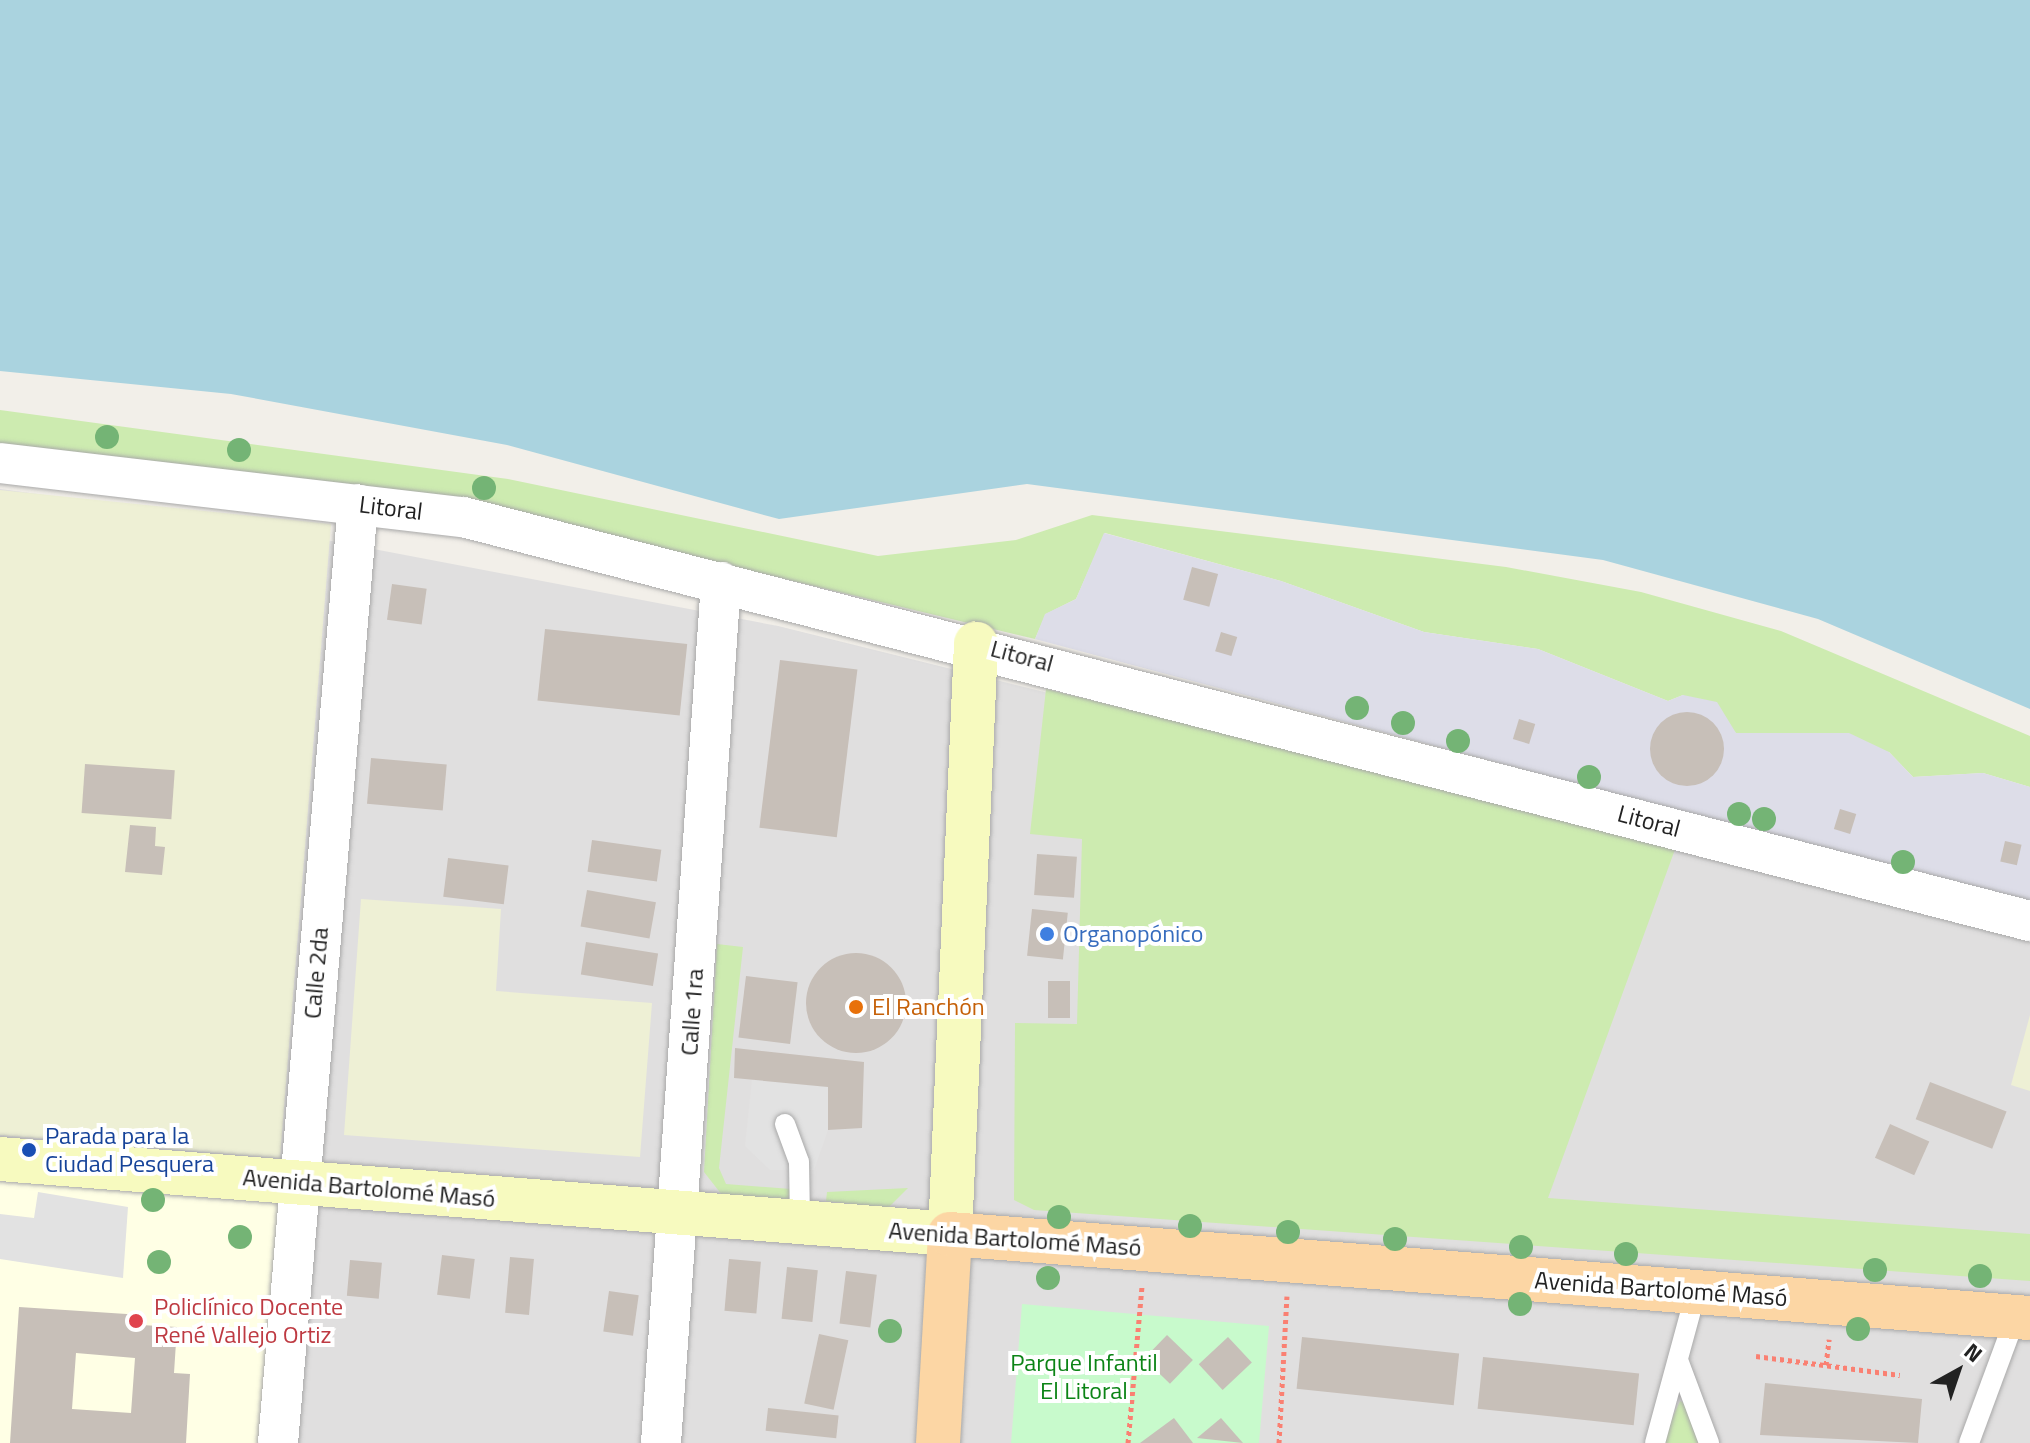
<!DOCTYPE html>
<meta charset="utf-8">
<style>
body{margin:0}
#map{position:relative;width:2030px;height:1443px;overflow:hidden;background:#f2efe9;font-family:"Titillium Web",sans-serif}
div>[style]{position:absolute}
.residential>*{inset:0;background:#e0dfdf}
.education>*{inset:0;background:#ffffe5}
.farmland>*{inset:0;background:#eef0d5}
.grass>*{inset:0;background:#cdebb0}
.park>*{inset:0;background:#c8facc}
.parking>*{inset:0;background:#e2e2e2}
.plaza>*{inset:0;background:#dddde8}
.water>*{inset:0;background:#aad3df}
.building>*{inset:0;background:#c7bfb8;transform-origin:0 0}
.round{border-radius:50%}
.path>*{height:5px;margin-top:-2.5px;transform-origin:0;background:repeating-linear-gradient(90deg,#fa8072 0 4px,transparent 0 8px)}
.roads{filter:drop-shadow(0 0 2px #a9a9a9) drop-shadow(0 0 2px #a9a9a9)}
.lane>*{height:20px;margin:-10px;padding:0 10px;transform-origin:10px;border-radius:10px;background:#fff}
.street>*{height:40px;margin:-20px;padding:0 20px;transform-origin:20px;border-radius:20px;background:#fff}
.secondary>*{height:44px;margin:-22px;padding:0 22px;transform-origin:22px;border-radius:22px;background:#f7fabf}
.primary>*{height:44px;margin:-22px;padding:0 22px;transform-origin:22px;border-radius:22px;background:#fcd6a4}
.trees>*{width:24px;height:24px;margin:-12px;border-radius:50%;background:#74b475}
.dots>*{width:22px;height:22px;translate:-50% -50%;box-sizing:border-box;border:4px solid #fff;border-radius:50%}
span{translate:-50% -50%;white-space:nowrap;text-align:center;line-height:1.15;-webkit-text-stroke:8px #fff;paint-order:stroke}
.street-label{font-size:24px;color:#222}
.shop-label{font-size:24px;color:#366cbe}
.left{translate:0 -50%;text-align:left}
.food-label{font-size:24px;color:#c56008}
.transit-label{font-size:24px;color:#164399}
.health-label{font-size:24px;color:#be3a42}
.park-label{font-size:24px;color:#0c8416}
.north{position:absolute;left:1918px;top:1331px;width:80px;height:80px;-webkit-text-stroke:6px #fff;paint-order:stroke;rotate:40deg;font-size:22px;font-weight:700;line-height:32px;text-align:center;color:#222}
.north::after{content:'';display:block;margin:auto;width:28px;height:36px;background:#222;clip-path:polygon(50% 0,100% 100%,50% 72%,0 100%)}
</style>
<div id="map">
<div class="residential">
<div style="clip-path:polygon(0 489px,200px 516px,778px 626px,2030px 937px,2030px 1443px,0 1443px)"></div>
</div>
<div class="education">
<div style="clip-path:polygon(0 1177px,281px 1200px,262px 1443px,0 1443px)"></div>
</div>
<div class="farmland">
<div style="clip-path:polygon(0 490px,331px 524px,280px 1158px,0 1135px)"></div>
<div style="clip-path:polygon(361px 899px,501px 909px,496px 991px,652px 1003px,640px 1157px,344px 1135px)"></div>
<div style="clip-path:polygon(2030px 1015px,2030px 1091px,2011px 1085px)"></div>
</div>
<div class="grass">
<div style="clip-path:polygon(0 410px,508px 479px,878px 556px,1016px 540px,1092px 515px,1506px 567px,1641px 592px,1781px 631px,2030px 736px,2030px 787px,1983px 773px,1913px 777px,1889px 752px,1736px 733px,1683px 695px,1668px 701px,1538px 649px,1424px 632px,1281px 581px,1105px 533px,1076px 599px,1046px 614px,1035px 639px,547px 522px,0 445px)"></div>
<div style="clip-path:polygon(1046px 689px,1677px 844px,1548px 1198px,2030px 1234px,2030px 1281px,1034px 1210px,1014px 1200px,1015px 1023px,1077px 1024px,1082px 839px,1030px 834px)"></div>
<div style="clip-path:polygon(717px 944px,743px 947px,719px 1168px,726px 1184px,791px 1189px,789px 1199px,722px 1195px,704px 1172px)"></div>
<div style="clip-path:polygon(908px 1188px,888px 1208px,826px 1201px,827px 1192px)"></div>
<div style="clip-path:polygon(1680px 1401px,1686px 1404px,1700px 1443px,1661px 1443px)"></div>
</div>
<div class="park">
<div style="clip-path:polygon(1022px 1304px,1269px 1326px,1259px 1443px,1011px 1443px)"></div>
</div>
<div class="parking">
<div style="clip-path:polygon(752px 1080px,828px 1087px,828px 1130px,814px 1170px,770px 1170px,745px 1146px)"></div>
<div style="clip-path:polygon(38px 1192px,128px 1207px,123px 1278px,0 1259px,0 1214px,34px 1218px)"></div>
</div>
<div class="plaza">
<div style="clip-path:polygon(1104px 533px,1281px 581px,1424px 632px,1538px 649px,1668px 701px,1683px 695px,1717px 702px,1736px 733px,1849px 733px,1889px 752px,1913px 777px,1983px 773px,2030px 787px,2030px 905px,1035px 639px,1045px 614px,1076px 599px)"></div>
</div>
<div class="water">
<div style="clip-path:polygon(0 0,2030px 0,2030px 709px,1818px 619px,1603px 560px,1027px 484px,779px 519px,507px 445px,231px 394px,0 371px)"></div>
</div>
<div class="building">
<div style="left:1192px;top:567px;width:27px;height:34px;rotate:15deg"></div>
<div style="left:392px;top:584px;width:35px;height:36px;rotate:8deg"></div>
<div style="left:545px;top:629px;width:143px;height:72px;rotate:6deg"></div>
<div style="left:1221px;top:632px;width:17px;height:20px;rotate:17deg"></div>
<div style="left:780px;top:660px;width:78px;height:169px;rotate:7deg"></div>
<div class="round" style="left:1650px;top:712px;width:74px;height:74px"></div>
<div style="left:1519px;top:719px;width:17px;height:21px;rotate:17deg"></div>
<div style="left:371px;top:758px;width:76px;height:46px;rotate:5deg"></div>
<div style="left:85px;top:764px;width:90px;height:49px;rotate:4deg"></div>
<div style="left:1840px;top:809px;width:17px;height:21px;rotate:17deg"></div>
<div style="clip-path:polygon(130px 825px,156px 827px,155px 846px,165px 847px,162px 875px,125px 872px)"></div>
<div style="left:592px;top:840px;width:70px;height:32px;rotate:8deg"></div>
<div style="left:2005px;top:841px;width:17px;height:21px;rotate:13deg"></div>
<div style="left:1037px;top:854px;width:40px;height:41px;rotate:4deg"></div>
<div style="left:448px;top:858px;width:61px;height:39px;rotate:7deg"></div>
<div style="left:587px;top:890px;width:70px;height:37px;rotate:10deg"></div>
<div style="left:1032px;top:909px;width:36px;height:47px;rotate:6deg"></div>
<div style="left:586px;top:942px;width:73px;height:33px;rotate:9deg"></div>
<div class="round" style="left:806px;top:953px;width:100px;height:100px"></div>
<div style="left:746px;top:976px;width:52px;height:62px;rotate:7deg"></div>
<div style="left:1048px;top:981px;width:22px;height:37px"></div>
<div style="clip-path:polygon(735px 1048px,864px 1062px,862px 1128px,828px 1130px,828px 1087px,734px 1078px)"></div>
<div style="left:1930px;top:1082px;width:82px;height:40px;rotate:21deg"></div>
<div style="left:1890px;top:1124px;width:43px;height:37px;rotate:24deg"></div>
<div style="left:442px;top:1255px;width:33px;height:40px;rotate:7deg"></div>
<div style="left:510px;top:1257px;width:24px;height:56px;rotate:5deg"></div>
<div style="left:729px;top:1259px;width:32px;height:52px;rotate:5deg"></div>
<div style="left:350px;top:1260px;width:32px;height:36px;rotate:5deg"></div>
<div style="left:787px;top:1267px;width:31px;height:52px;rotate:6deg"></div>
<div style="left:846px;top:1271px;width:31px;height:53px;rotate:7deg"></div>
<div style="left:609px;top:1291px;width:30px;height:41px;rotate:8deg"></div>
<div style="clip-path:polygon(evenodd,19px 1307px,142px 1315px,141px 1325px,177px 1327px,174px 1373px,190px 1374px,186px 1443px,10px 1443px,19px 1307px,76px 1353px,135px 1358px,131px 1413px,72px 1409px,76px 1353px)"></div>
<div style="left:819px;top:1334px;width:30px;height:71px;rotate:12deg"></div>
<div style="left:1167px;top:1335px;width:36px;height:33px;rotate:44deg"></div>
<div style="left:1228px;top:1337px;width:35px;height:40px;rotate:47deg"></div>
<div style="left:1302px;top:1337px;width:158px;height:52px;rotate:6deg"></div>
<div style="left:1483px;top:1357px;width:157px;height:52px;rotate:6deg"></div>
<div style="clip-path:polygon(1765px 1383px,1922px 1399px,1918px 1443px,1760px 1435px)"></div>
<div style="left:768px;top:1408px;width:71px;height:23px;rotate:6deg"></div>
<div style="clip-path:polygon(1174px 1418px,1193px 1443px,1140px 1443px)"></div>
<div style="clip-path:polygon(1221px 1418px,1243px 1443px,1197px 1438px)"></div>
</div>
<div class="path">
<div style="left:1756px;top:1356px;width:145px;rotate:7.5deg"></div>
<div style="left:1826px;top:1365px;width:26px;rotate:-83deg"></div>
<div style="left:1128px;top:1443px;width:158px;rotate:-84.9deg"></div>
<div style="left:1279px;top:1443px;width:147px;rotate:-86.9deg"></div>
</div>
<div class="roads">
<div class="lane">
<div style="left:785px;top:1124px;width:40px;rotate:69.8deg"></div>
<div style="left:799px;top:1162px;width:60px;rotate:89deg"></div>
<div style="left:1678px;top:1360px;width:89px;rotate:69.5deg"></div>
<div style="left:1655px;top:1443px;width:156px;rotate:-74.8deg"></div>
<div style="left:1969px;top:1443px;width:135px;rotate:-69.7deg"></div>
</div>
<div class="street">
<div style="left:0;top:463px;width:466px;rotate:6.7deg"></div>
<div style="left:463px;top:517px;width:1618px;rotate:14.46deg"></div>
<div style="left:278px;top:1443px;width:942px;rotate:-85.13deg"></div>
<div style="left:661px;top:1443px;width:863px;rotate:-86.01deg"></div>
</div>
<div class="secondary">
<div style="left:0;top:1159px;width:953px;rotate:4.51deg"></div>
<div style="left:950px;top:1234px;width:591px;rotate:-87.48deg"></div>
</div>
<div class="primary">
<div style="left:938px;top:1443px;width:209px;rotate:-86.7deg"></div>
<div style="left:950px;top:1234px;width:1083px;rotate:4.45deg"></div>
</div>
</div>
<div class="trees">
<div style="left:107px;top:437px"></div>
<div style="left:239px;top:450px"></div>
<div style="left:484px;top:488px"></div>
<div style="left:1357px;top:708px"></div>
<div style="left:1403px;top:723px"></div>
<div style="left:1458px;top:741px"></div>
<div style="left:1589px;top:777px"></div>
<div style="left:1739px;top:814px"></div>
<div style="left:1764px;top:819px"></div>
<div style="left:1903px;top:862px"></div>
<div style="left:153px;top:1200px"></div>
<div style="left:1059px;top:1217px"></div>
<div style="left:1190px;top:1226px"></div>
<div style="left:1288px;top:1232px"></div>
<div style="left:240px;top:1237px"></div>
<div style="left:1395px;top:1239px"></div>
<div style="left:1521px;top:1247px"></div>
<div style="left:1626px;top:1254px"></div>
<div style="left:159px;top:1262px"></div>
<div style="left:1875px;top:1270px"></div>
<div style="left:1980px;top:1276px"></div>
<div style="left:1048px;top:1278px"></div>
<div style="left:1520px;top:1304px"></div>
<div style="left:1858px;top:1329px"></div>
<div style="left:890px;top:1331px"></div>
</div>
<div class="dots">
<div style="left:1047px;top:934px;background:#3f7fe0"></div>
<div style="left:856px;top:1007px;background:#e8710a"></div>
<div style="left:29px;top:1150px;background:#1a4fb4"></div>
<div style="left:136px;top:1321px;background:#e0444e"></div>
</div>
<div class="street-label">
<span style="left:391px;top:508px;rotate:7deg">Litoral</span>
<span style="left:1022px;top:656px;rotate:15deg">Litoral</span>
<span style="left:1649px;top:821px;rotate:15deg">Litoral</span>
<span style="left:316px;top:973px;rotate:-85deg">Calle 2da</span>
<span style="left:692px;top:1012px;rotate:-86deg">Calle 1ra</span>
<span style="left:369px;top:1188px;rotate:5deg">Avenida Bartolomé Masó</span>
<span style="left:1015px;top:1239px;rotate:4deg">Avenida Bartolomé Masó</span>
<span style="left:1661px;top:1289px;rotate:4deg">Avenida Bartolomé Masó</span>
</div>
<div class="shop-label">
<span class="left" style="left:1063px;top:934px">Organopónico</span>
</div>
<div class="food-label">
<span class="left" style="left:872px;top:1007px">El Ranchón</span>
</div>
<div class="transit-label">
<span class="left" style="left:45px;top:1150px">Parada para la<br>Ciudad Pesquera</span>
</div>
<div class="health-label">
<span class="left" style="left:154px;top:1321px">Policlínico Docente<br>René Vallejo Ortiz</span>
</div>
<div class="park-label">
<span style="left:1084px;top:1377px">Parque Infantil<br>El Litoral</span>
</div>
<div class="north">N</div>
</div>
